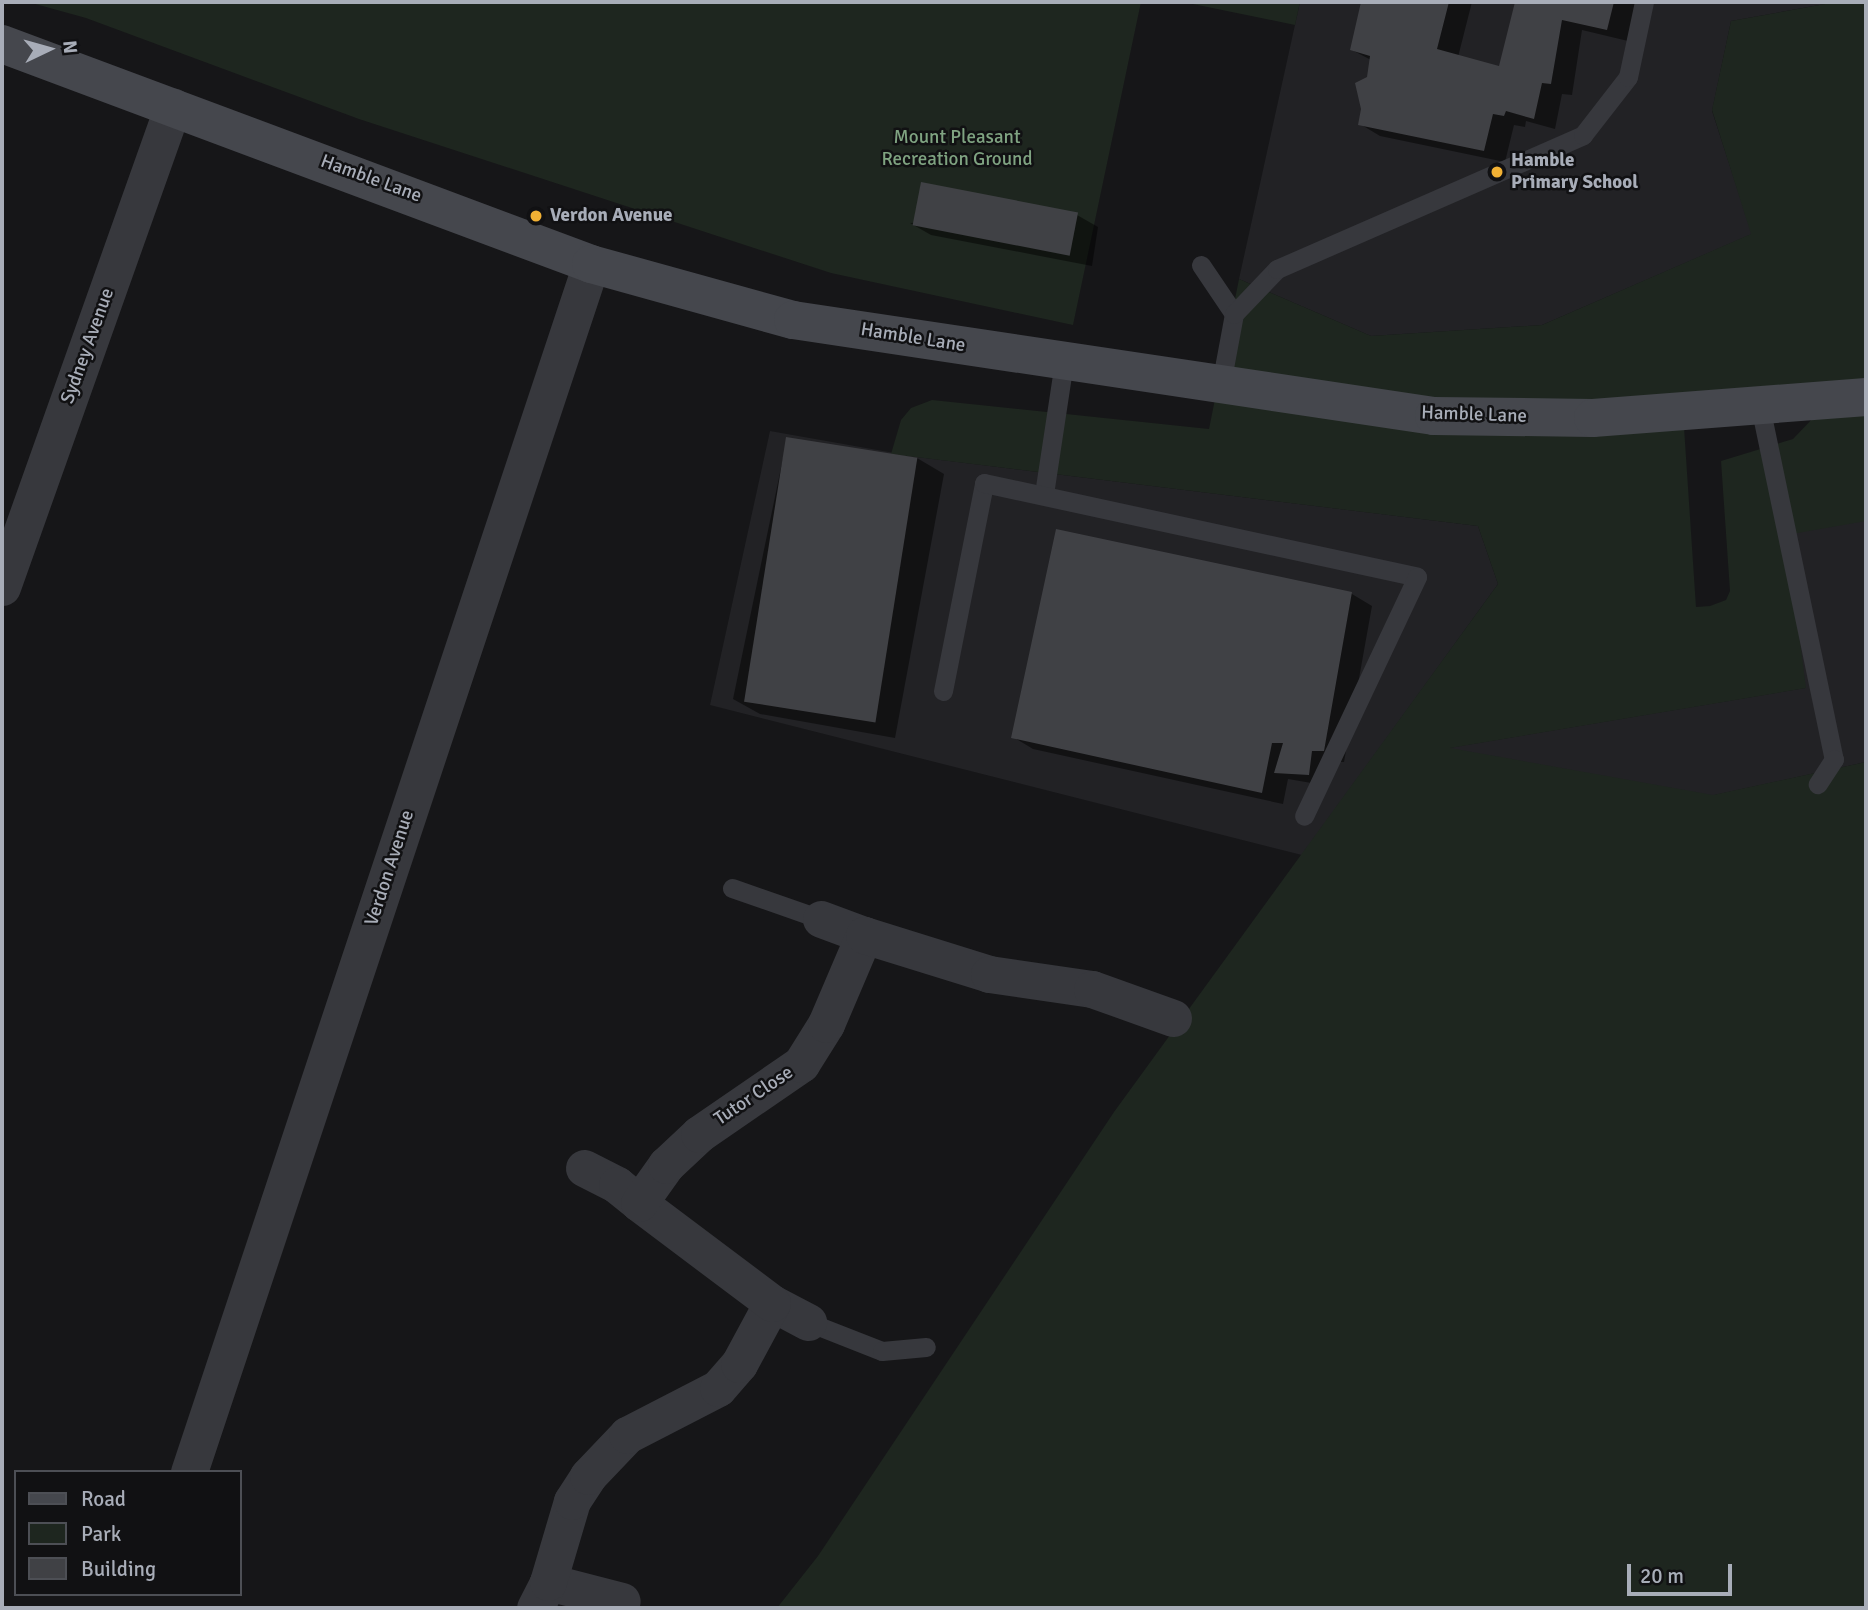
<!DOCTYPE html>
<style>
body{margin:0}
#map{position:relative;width:1868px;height:1610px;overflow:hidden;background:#161618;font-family:Signika,sans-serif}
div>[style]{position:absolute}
.built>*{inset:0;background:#222225}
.green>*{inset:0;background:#1e261f}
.shadow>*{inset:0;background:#0007}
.building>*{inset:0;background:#404145;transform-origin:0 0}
.service>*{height:19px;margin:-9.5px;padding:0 9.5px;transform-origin:9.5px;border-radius:9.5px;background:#37383d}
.minor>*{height:37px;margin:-18.5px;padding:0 18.5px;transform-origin:18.5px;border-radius:18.5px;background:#37383d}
.secondary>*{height:38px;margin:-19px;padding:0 19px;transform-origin:19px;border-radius:19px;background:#45474d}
.dots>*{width:19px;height:19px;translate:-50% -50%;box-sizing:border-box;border:4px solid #111113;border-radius:50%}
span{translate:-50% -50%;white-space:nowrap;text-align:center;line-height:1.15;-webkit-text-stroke:5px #111113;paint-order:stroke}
.park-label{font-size:19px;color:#7fa381}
.poi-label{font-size:19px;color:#a8adb8;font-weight:700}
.left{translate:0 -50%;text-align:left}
.street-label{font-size:19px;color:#a8adb8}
.frame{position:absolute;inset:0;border:4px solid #a8adb8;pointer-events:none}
.legend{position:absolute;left:14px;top:1470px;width:228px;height:126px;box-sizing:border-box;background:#111113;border:2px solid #4d4f55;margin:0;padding:9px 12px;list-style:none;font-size:21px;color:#a8adb8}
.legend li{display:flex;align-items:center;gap:14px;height:35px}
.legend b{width:35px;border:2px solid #4d4f55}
.north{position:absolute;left:14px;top:14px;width:70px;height:70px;-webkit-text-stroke:5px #111113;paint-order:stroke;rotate:85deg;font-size:19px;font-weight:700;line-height:28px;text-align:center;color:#a8adb8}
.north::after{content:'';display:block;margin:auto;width:24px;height:32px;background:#a8adb8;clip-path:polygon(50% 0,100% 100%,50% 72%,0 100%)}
.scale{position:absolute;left:1627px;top:1564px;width:105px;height:32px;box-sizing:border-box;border:4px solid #a8adb8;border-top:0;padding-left:9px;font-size:21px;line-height:24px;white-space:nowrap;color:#a8adb8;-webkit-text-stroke:5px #111113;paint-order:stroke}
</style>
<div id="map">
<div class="built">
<div style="clip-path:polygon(1300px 2px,1836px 2px,1731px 21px,1712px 111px,1752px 234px,1542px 325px,1371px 336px,1239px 279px)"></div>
<div style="clip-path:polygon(770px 431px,917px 457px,1478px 526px,1498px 584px,1302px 855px,710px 705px)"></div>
<div style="clip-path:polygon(1866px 520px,1866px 762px,1458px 851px,1448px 748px,1805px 688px,1783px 532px)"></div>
</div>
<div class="green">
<div style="clip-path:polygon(28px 2px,1141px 2px,1073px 325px,831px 273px,359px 119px,86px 18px)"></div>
<div style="clip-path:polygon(1183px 2px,1300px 2px,1295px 25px)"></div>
<div style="clip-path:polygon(evenodd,1836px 2px,1866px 2px,1866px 521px,1786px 535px,1806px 688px,1450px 748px,1713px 795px,1866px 762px,1866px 1608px,777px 1608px,818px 1556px,1114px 1112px,1498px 584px,1478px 526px,891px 454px,901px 420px,911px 408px,932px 400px,1209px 429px,1239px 279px,1371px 336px,1542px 325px,1751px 234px,1712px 110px,1731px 21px,1836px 2px,1683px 412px,1815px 416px,1793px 439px,1721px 461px,1730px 591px,1726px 600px,1710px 606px,1696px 607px,1683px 412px)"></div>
</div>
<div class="shadow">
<div style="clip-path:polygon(1362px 2px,1472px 2px,1458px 57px,1500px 68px,1516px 2px,1637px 2px,1628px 41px,1582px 30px,1572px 95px,1562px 94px,1555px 129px,1526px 121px,1525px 127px,1514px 125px,1505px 162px,1380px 136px,1360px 124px,1371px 60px,1352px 50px)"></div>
<div style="clip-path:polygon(1077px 215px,1098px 227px,1092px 266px,931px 235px,910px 223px)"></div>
<div style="clip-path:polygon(787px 439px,917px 458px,944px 474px,895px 738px,760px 714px,733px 699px)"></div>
<div style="clip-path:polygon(1057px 531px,1352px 594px,1372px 606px,1344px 762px,1333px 762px,1329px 786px,1288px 779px,1283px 804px,1033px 749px,1013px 737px)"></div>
</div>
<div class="building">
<div style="clip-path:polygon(1361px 2px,1449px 2px,1437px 49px,1499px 66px,1515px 2px,1614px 2px,1607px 30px,1562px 20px,1551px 84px,1542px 83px,1534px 119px,1506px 111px,1504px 116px,1493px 114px,1484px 151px,1358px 125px,1361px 109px,1355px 83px,1367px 77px,1370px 56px,1350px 50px)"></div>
<div style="left:921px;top:182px;width:160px;height:44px;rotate:11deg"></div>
<div style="left:786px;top:437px;width:133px;height:268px;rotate:9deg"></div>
<div style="clip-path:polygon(1056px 529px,1352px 592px,1324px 751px,1312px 751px,1309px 775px,1274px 773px,1283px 743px,1272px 743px,1262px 793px,1011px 738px)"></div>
</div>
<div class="service">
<div style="left:1201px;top:265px;width:59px;rotate:56deg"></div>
<div style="left:1221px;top:384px;width:71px;rotate:-79.5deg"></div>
<div style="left:1234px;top:314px;width:62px;rotate:-46.3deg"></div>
<div style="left:1277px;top:269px;width:334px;rotate:-23.6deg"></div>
<div style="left:1583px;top:135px;width:73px;rotate:-52.2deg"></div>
<div style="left:1628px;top:77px;width:77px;rotate:-78deg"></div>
<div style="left:1760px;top:406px;width:361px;rotate:78.2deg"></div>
<div style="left:1834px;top:759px;width:30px;rotate:123deg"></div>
<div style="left:1044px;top:494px;width:134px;rotate:-81.4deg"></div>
<div style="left:943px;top:691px;width:212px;rotate:-78.8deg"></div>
<div style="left:984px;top:483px;width:443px;rotate:12.2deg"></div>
<div style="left:1417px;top:577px;width:264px;rotate:115.3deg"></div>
<div style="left:732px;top:888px;width:94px;rotate:19.2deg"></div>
<div style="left:808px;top:1322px;width:79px;rotate:21.4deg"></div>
<div style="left:882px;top:1351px;width:44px;rotate:-5.2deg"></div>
</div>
<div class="minor">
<div style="left:2px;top:587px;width:510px;rotate:-70.43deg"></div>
<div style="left:821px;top:919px;width:46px;rotate:20.4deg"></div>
<div style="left:584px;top:1168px;width:37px;rotate:27deg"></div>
<div style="left:617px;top:1185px;width:28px;rotate:39deg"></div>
<div style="left:772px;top:1303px;width:41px;rotate:27.8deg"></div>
<div style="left:189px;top:1472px;width:1273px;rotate:-71.59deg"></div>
<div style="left:548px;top:1582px;width:76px;rotate:14.4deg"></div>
<div style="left:535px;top:1608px;width:29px;rotate:-63deg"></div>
<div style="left:548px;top:1582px;width:84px;rotate:-73.5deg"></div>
<div style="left:572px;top:1501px;width:30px;rotate:-57deg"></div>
<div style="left:588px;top:1476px;width:57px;rotate:-46.4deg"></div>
<div style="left:627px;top:1435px;width:102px;rotate:-27.3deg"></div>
<div style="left:718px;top:1388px;width:32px;rotate:-49deg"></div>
<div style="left:739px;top:1364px;width:69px;rotate:-61.6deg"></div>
<div style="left:772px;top:1303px;width:166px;rotate:-143.1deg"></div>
<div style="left:639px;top:1203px;width:47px;rotate:-54.6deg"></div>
<div style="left:666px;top:1165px;width:45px;rotate:-43.2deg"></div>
<div style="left:699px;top:1134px;width:124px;rotate:-34.5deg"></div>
<div style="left:801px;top:1064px;width:47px;rotate:-58deg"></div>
<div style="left:826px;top:1024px;width:97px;rotate:-66.9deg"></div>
<div style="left:864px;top:935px;width:131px;rotate:17.3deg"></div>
<div style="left:989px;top:974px;width:104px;rotate:8.3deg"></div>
<div style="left:1092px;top:989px;width:86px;rotate:19.7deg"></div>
</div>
<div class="secondary">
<div style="left:2px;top:44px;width:629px;rotate:20.48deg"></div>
<div style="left:591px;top:264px;width:210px;rotate:15.5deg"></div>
<div style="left:793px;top:320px;width:648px;rotate:8.52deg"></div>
<div style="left:1434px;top:416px;width:159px;rotate:0.7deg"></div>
<div style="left:1593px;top:418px;width:274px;rotate:-4.4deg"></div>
</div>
<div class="dots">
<div style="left:1497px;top:172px;background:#f2b134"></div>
<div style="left:536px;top:216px;background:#f2b134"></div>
</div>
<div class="park-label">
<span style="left:957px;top:149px">Mount Pleasant<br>Recreation Ground</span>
</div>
<div class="poi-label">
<span class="left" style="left:1511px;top:172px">Hamble<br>Primary School</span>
<span class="left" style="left:550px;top:216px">Verdon Avenue</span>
</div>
<div class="street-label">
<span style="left:371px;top:179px;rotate:20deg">Hamble Lane</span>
<span style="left:913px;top:338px;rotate:9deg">Hamble Lane</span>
<span style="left:88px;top:346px;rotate:-70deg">Sydney Avenue</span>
<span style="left:1474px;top:415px;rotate:2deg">Hamble Lane</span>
<span style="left:390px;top:868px;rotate:-72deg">Verdon Avenue</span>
<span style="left:754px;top:1096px;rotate:-34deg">Tutor Close</span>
</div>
<div class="frame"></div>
<ul class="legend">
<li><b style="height:9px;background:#45474d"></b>Road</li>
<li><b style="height:19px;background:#1e261f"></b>Park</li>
<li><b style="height:19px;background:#404145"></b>Building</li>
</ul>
<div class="north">N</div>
<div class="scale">20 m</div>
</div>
